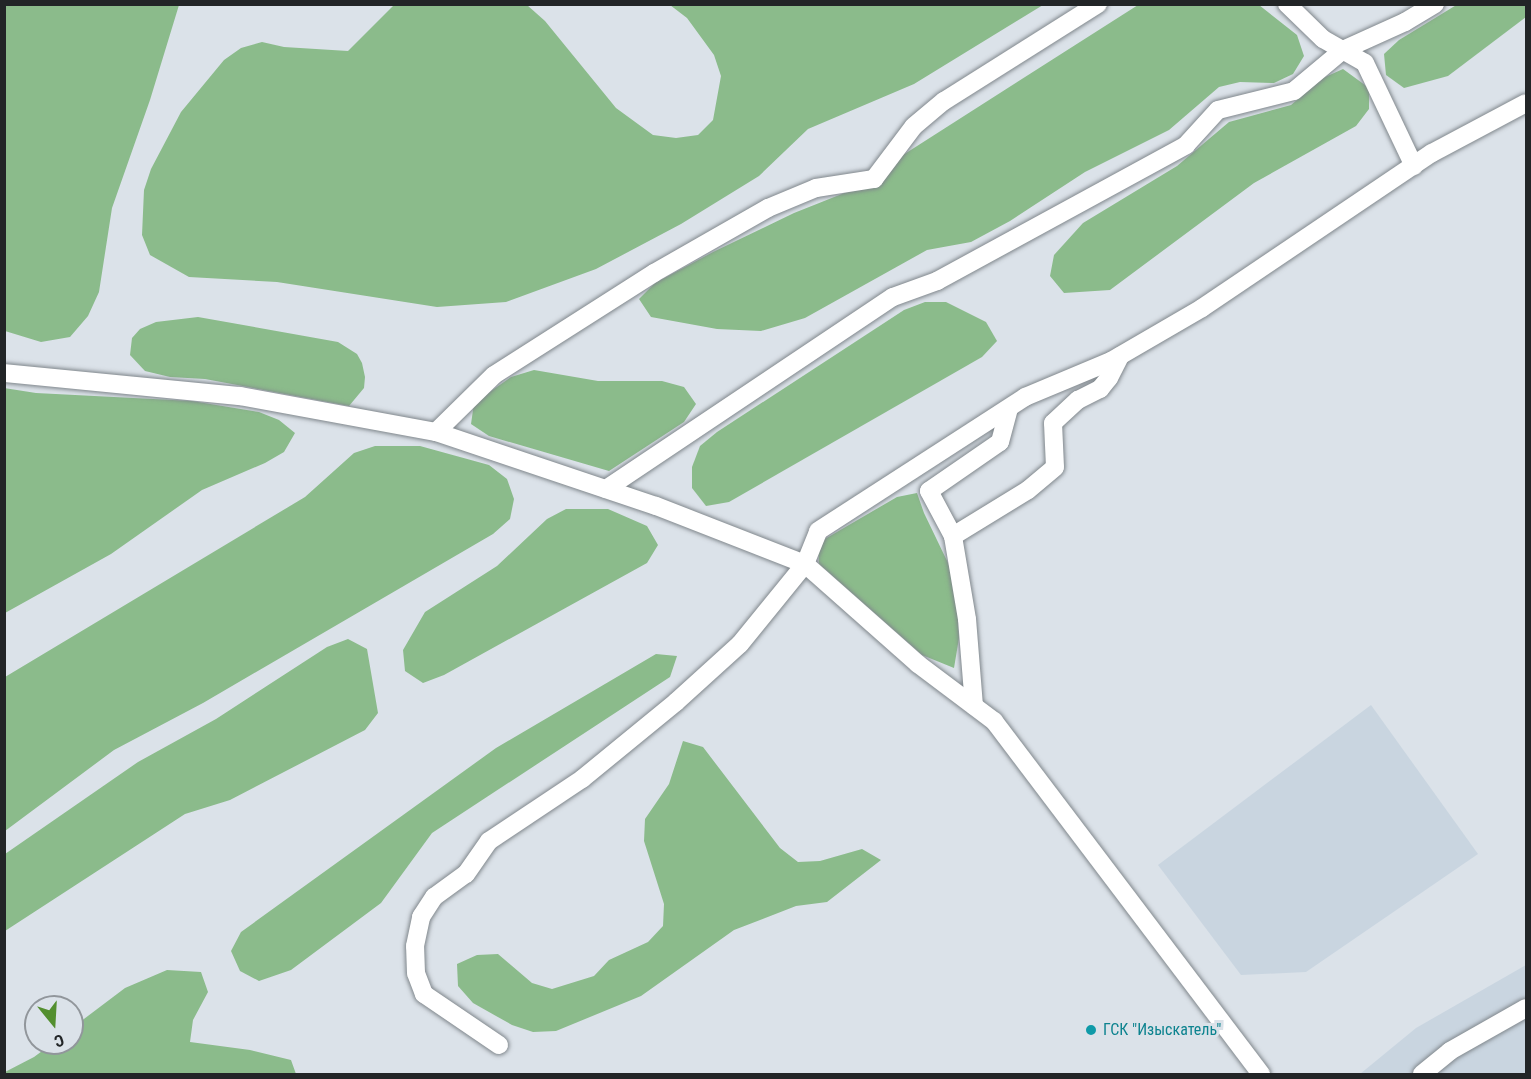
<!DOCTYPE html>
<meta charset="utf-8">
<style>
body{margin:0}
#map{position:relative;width:1531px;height:1079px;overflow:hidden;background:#dbe2e9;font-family:"Roboto Condensed",sans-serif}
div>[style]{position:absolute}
.built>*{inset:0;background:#c9d5e0}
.forest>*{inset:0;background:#8bbb8b}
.roads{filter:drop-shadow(0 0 2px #80878c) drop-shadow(0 0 2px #80878c)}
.minor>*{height:18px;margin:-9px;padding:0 9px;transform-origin:9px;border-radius:9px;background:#fff}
.dots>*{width:16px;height:16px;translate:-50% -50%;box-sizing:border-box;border:3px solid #dbe2e9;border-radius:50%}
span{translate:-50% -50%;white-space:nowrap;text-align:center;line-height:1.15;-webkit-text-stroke:6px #dbe2e9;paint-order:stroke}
.culture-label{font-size:16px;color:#0d838f}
.left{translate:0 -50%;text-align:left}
.frame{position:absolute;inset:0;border:6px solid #222527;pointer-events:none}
.north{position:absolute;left:24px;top:995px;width:60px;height:60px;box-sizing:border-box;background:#dbe2e9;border:2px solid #91969b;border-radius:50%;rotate:162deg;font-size:16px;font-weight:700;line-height:24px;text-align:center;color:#222527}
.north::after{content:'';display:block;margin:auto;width:21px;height:27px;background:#538f2f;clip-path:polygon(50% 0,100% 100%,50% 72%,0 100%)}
</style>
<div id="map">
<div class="built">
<div style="clip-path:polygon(1371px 705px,1478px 854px,1306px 972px,1241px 975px,1158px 865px)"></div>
<div style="clip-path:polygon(1526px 965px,1526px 1074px,1360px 1074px,1416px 1028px)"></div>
</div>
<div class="forest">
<div style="clip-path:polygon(1458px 4px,1526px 5px,1526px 17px,1448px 76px,1404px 88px,1386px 75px,1384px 54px,1399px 40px)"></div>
<div style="clip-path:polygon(4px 5px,179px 5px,150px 100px,112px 208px,99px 292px,88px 316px,70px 337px,41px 342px,5px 331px)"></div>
<div style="clip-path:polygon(394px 5px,527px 5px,545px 21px,616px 108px,653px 135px,676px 138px,698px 135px,713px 120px,721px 76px,714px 55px,687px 18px,670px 5px,1043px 5px,914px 84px,808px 129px,759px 176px,681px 224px,596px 269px,506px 302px,437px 307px,277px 282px,189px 277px,150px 255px,142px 235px,144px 190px,151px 169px,181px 112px,224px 60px,241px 48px,262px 42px,284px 47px,348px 51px)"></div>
<div style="clip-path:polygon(1138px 5px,1259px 5px,1297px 35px,1304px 56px,1293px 74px,1274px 83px,1240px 82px,1219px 87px,1169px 130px,1085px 172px,1010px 221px,971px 242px,927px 250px,805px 318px,761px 331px,717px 329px,651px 317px,639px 299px,655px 283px,713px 252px,794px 213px,872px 182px,903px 155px)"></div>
<div style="clip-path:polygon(1343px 69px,1369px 88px,1369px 109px,1356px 126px,1254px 183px,1110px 290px,1064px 293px,1050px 276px,1054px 255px,1083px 223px,1177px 166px,1229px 122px,1291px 105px,1323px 78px)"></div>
<div style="clip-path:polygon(925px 302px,946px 302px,986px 322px,997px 341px,982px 357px,729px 502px,706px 506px,692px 488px,692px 467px,700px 446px,717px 432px,904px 310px)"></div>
<div style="clip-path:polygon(198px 317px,338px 342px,357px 354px,362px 363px,365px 377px,364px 388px,349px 406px,205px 379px,170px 377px,145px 371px,130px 355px,132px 338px,140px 329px,156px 322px)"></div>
<div style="clip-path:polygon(534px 370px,598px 381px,662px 381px,684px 387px,696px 404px,684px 422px,609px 471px,489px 436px,471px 424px,474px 403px,511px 377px)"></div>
<div style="clip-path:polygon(4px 388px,36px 393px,192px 401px,259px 412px,279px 420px,295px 433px,284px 452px,265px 463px,202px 490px,111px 554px,5px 613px)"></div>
<div style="clip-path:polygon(375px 446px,420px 446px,489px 465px,507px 479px,514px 499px,510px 519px,493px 534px,203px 703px,114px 750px,5px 831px,5px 677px,305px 497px,354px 453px)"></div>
<div style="clip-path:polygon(917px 493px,924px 513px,949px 565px,957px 601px,959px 638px,954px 668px,922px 655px,819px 564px,818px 543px,897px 497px)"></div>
<div style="clip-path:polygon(566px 509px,608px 509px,647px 526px,658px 545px,647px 563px,444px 675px,423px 683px,405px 671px,403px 650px,425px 612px,497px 566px,547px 519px)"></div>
<div style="clip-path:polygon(348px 639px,367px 649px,378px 713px,365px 730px,230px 800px,185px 814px,5px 931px,5px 854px,138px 762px,216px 719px,327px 647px)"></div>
<div style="clip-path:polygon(656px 654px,677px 656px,670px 677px,432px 833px,381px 903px,291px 970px,259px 981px,240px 971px,231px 951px,241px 932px,496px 748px)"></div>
<div style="clip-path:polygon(683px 741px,703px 747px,780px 848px,798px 862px,820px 861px,862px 849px,881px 860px,827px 902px,796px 906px,734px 930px,641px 996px,556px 1031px,533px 1032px,512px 1025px,473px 1003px,458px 986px,457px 964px,477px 955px,498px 954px,532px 983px,552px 989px,594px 976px,609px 960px,648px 942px,663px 926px,664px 904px,644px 841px,645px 819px,669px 784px)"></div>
<div style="clip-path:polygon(167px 970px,201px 972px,208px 992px,193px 1020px,190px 1042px,250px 1050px,291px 1060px,296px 1074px,5px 1074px,5px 1072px,34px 1057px,53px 1043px,72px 1043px,72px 1028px,125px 988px)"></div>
</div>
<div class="roads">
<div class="minor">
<div style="left:1287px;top:4px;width:50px;rotate:44.2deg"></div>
<div style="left:1323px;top:39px;width:48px;rotate:29.7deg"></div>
<div style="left:1365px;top:63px;width:114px;rotate:64.6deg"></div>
<div style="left:4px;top:373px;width:237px;rotate:5.6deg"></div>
<div style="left:240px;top:396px;width:199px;rotate:10.4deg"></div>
<div style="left:436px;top:432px;width:232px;rotate:18.6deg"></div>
<div style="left:656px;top:506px;width:160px;rotate:21.3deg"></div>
<div style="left:805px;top:564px;width:151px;rotate:41.5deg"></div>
<div style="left:918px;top:664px;width:95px;rotate:36.9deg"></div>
<div style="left:994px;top:721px;width:443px;rotate:52.9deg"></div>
<div style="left:436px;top:432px;width:81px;rotate:-44.5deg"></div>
<div style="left:494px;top:375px;width:190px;rotate:-32.5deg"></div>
<div style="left:654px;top:273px;width:131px;rotate:-29.7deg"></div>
<div style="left:768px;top:208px;width:52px;rotate:-22.6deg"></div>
<div style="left:816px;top:188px;width:59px;rotate:-8.8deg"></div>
<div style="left:874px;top:179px;width:66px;rotate:-53deg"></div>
<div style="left:914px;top:126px;width:39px;rotate:-40deg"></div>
<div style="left:944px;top:101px;width:182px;rotate:-32.2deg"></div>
<div style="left:606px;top:489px;width:345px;rotate:-33.8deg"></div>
<div style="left:893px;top:297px;width:47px;rotate:-20deg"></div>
<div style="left:937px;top:281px;width:284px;rotate:-28.6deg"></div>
<div style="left:1186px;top:145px;width:47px;rotate:-47.6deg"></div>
<div style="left:1218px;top:110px;width:78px;rotate:-14deg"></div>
<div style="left:1294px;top:91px;width:64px;rotate:-39.9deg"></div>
<div style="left:1343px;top:50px;width:68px;rotate:-24.3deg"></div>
<div style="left:1405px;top:22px;width:35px;rotate:-31deg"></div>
<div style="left:953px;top:536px;width:51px;rotate:-118.1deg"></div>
<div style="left:929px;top:491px;width:86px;rotate:-34.6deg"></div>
<div style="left:1000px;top:442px;width:35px;rotate:-75deg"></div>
<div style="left:974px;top:706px;width:87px;rotate:-94.6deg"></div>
<div style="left:967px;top:619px;width:84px;rotate:-99.6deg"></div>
<div style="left:953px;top:536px;width:88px;rotate:-31.5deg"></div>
<div style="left:1028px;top:490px;width:35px;rotate:-40deg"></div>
<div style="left:1055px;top:467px;width:44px;rotate:-92.6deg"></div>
<div style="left:1053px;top:423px;width:34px;rotate:-43deg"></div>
<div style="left:1078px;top:400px;width:25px;rotate:-27deg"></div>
<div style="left:1100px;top:389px;width:14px;rotate:-51deg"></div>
<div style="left:1109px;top:378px;width:25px;rotate:-63deg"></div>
<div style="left:499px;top:1045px;width:91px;rotate:-145.8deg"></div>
<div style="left:424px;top:994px;width:22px;rotate:-111deg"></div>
<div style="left:416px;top:973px;width:27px;rotate:-92deg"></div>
<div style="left:415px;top:946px;width:30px;rotate:-78deg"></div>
<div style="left:421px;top:917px;width:24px;rotate:-57deg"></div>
<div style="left:434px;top:897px;width:39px;rotate:-36deg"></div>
<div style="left:466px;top:874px;width:40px;rotate:-55.1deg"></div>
<div style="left:489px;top:841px;width:112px;rotate:-33.7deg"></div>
<div style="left:582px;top:779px;width:122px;rotate:-39.3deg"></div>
<div style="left:676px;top:702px;width:86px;rotate:-42.2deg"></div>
<div style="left:740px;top:644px;width:103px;rotate:-50.9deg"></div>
<div style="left:805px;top:564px;width:35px;rotate:-68deg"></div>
<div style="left:818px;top:531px;width:247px;rotate:-32.9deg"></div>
<div style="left:1025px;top:397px;width:93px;rotate:-22.7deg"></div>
<div style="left:1111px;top:361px;width:105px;rotate:-30.2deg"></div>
<div style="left:1202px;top:308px;width:277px;rotate:-34deg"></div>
<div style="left:1432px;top:153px;width:106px;rotate:-28deg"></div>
<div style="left:1422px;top:1074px;width:36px;rotate:-39deg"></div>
<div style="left:1450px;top:1051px;width:87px;rotate:-29.5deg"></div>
</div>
</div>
<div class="dots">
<div style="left:1091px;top:1030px;background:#0f9aa8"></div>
</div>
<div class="culture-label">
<span class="left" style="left:1103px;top:1030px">ГСК "Изыскатель"</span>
</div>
<div class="frame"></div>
<div class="north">С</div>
</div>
